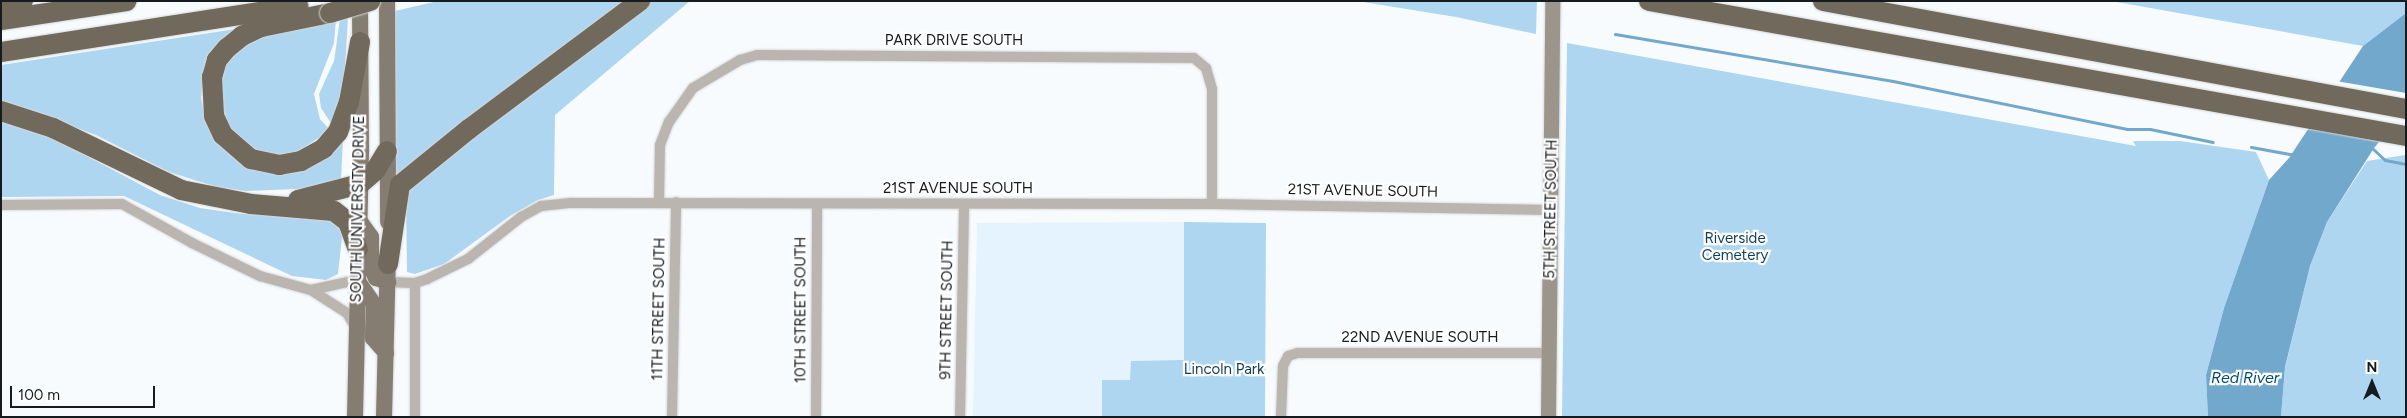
<!DOCTYPE html>
<style>
body{margin:0}
#map{position:relative;width:2407px;height:418px;overflow:hidden;background:#f8fbfe;font-family:Figtree,sans-serif}
div>[style]{position:absolute}
.built>*{inset:0;background:#e4f3fd}
.green>*{inset:0;background:#aed6f1}
.water>*{inset:0;background:#72a8cb}
.pier>*{inset:0;background:#f8fbfe}
.stream>*{height:3px;margin:-1.5px;padding:0 1.5px;transform-origin:1.5px;border-radius:1.5px;background:#72a8cb}
.roads{filter:drop-shadow(0 0 1px #d4d7da) drop-shadow(0 0 1px #d4d7da)}
.street>*{height:10px;margin:-5px;padding:0 5px;transform-origin:5px;border-radius:5px;background:#bab6af}
.secondary>*{height:15px;margin:-7.5px;padding:0 7.5px;transform-origin:7.5px;border-radius:7.5px;background:#9b958b}
.primary>*{height:16px;margin:-8px;padding:0 8px;transform-origin:8px;border-radius:8px;background:#857d71}
.highway>*{height:20px;margin:-10px;padding:0 10px;transform-origin:10px;border-radius:10px;background:#71695b}
.bridges{filter:drop-shadow(0 0 1px #d4d7da) drop-shadow(0 0 1px #d4d7da)}
.highway-bridge>*{height:20px;margin:-10px;padding:0 10px;transform-origin:10px;border-radius:10px;background:#71695b}
span{translate:-50% -50%;white-space:nowrap;text-align:center;line-height:1.15;-webkit-text-stroke:4.5px #fff;paint-order:stroke}
.street-label{font-size:15px;color:#151b1f}
.park-label{font-size:15px;color:#113e57}
.water-label{font-size:16px;color:#004a6c;font-style:italic}
.frame{position:absolute;inset:0;border:2px solid #151b1f;pointer-events:none}
.north{position:absolute;left:2347px;top:358px;width:50px;height:50px;-webkit-text-stroke:4px #fff;paint-order:stroke;rotate:0deg;font-size:14px;font-weight:700;line-height:20px;text-align:center;color:#151b1f}
.north::after{content:'';display:block;margin:auto;width:18px;height:22px;background:#151b1f;clip-path:polygon(50% 0,100% 100%,50% 72%,0 100%)}
.scale{position:absolute;left:10px;top:386px;width:145px;height:22px;box-sizing:border-box;border:2px solid #151b1f;border-top:0;padding-left:6px;font-size:15px;line-height:18px;white-space:nowrap;color:#151b1f;-webkit-text-stroke:4px #fff;paint-order:stroke}
</style>
<div id="map">
<div class="built">
<div style="clip-path:polygon(1184px 222px,1184px 361px,1131px 380px,1102px 380px,1102px 417px,973px 417px,977px 223px)"></div>
</div>
<div class="green">
<div style="clip-path:polygon(438px 1px,626px 1px,396px 178px,395px 11px)"></div>
<div style="clip-path:polygon(648px 1px,690px 1px,555px 115px,554px 195px,538px 200px,510px 216px,444px 264px,415px 274px,407px 272px,406px 201px,414px 181px)"></div>
<div style="clip-path:polygon(1357px 1px,1537px 1px,1536px 34px,1456px 17px)"></div>
<div style="clip-path:polygon(2111px 1px,2406px 1px,2406px 13px,2363px 46px)"></div>
<div style="clip-path:polygon(348px 17px,343px 102px,331px 123px,321px 108px,319px 94px,334px 61px,340px 19px)"></div>
<div style="clip-path:polygon(336px 19px,334px 43px,314px 94px,320px 119px,330px 130px,290px 157px,254px 152px,225px 126px,219px 76px,225px 62px,238px 47px,255px 39px)"></div>
<div style="clip-path:polygon(242px 28px,203px 78px,201px 98px,206px 121px,217px 141px,232px 156px,250px 166px,343px 140px,341px 179px,320px 188px,246px 191px,217px 187px,169px 172px,96px 135px,1px 100px,1px 65px)"></div>
<div style="clip-path:polygon(1567px 43px,2136px 146px,2133px 141px,2180px 141px,2256px 152px,2269px 180px,2224px 308px,2206px 375px,2208px 417px,1562px 417px)"></div>
<div style="clip-path:polygon(1px 119px,49px 136px,160px 195px,200px 208px,242px 214px,327px 215px,338px 225px,342px 237px,338px 274px,326px 280px,292px 276px,124px 196px,1px 197px)"></div>
<div style="clip-path:polygon(2405px 155px,2406px 417px,2281px 417px,2285px 368px,2310px 266px,2327px 222px,2367px 161px)"></div>
<div style="clip-path:polygon(1184px 222px,1266px 223px,1265px 417px,1102px 417px,1102px 380px,1130px 380px,1131px 361px,1184px 360px)"></div>
</div>
<div class="water">
<div style="clip-path:polygon(2406px 13px,2406px 110px,2374px 148px,2327px 222px,2310px 266px,2285px 367px,2281px 417px,2208px 417px,2206px 375px,2224px 308px,2269px 180px,2289px 158px,2363px 46px)"></div>
</div>
<div class="pier">
<div style="clip-path:polygon(2336px 81px,2406px 93px,2406px 114px,2383px 142px,2306px 128px)"></div>
</div>
<div class="stream">
<div style="left:1615px;top:34px;width:282px;rotate:9.6deg"></div>
<div style="left:1893px;top:81px;width:239px;rotate:11.6deg"></div>
<div style="left:2127px;top:129px;width:23px"></div>
<div style="left:2150px;top:129px;width:64px;rotate:11.7deg"></div>
<div style="left:2251px;top:147px;width:45px;rotate:10.3deg"></div>
<div style="left:2372px;top:148px;width:18px;rotate:43deg"></div>
<div style="left:2385px;top:160px;width:21px;rotate:11deg"></div>
</div>
<div class="roads">
<div class="street">
<div style="left:659px;top:202px;width:57px;rotate:-89deg"></div>
<div style="left:660px;top:145px;width:25px;rotate:-69deg"></div>
<div style="left:669px;top:122px;width:42px;rotate:-54.8deg"></div>
<div style="left:693px;top:88px;width:55px;rotate:-30.8deg"></div>
<div style="left:740px;top:60px;width:18px;rotate:-16deg"></div>
<div style="left:757px;top:55px;width:437px;rotate:0.4deg"></div>
<div style="left:1194px;top:58px;width:16px;rotate:40deg"></div>
<div style="left:1206px;top:68px;width:22px;rotate:74deg"></div>
<div style="left:1212px;top:89px;width:115px;rotate:90deg"></div>
<div style="left:1px;top:205px;width:121px;rotate:-0.5deg"></div>
<div style="left:122px;top:204px;width:80px;rotate:29.1deg"></div>
<div style="left:192px;top:243px;width:76px;rotate:25.9deg"></div>
<div style="left:260px;top:276px;width:53px;rotate:15.4deg"></div>
<div style="left:311px;top:290px;width:43px;rotate:32.6deg"></div>
<div style="left:347px;top:313px;width:16px;rotate:60deg"></div>
<div style="left:388px;top:282px;width:27px;rotate:2deg"></div>
<div style="left:415px;top:283px;width:13px;rotate:-18deg"></div>
<div style="left:427px;top:279px;width:46px;rotate:-26deg"></div>
<div style="left:468px;top:259px;width:68px;rotate:-38.4deg"></div>
<div style="left:521px;top:217px;width:23px;rotate:-29deg"></div>
<div style="left:541px;top:206px;width:30px;rotate:-6deg"></div>
<div style="left:571px;top:203px;width:641px;rotate:0.09deg"></div>
<div style="left:1212px;top:204px;width:340px;rotate:1deg"></div>
<div style="left:311px;top:290px;width:47px;rotate:-12.3deg"></div>
<div style="left:415px;top:417px;width:134px;rotate:-90deg"></div>
<div style="left:672px;top:417px;width:215px;rotate:-88.9deg"></div>
<div style="left:816px;top:417px;width:213px;rotate:-89.7deg"></div>
<div style="left:960px;top:417px;width:213px;rotate:-88.9deg"></div>
<div style="left:1281px;top:417px;width:51px;rotate:-87.8deg"></div>
<div style="left:1283px;top:366px;width:11px;rotate:-63deg"></div>
<div style="left:1288px;top:356px;width:10px;rotate:-17deg"></div>
<div style="left:1298px;top:353px;width:251px"></div>
</div>
<div class="secondary">
<div style="left:1548px;top:417px;width:416px;rotate:-89.4deg"></div>
</div>
<div class="primary">
<div style="left:387px;top:1px;width:221px;rotate:89.7deg"></div>
<div style="left:359px;top:220px;width:21px;rotate:55deg"></div>
<div style="left:371px;top:237px;width:30px;rotate:90deg"></div>
<div style="left:371px;top:267px;width:12px;rotate:66deg"></div>
<div style="left:376px;top:278px;width:13px;rotate:18deg"></div>
<div style="left:357px;top:280px;width:29px;rotate:55deg"></div>
<div style="left:374px;top:304px;width:34px;rotate:92deg"></div>
<div style="left:373px;top:338px;width:20px;rotate:49deg"></div>
<div style="left:355px;top:417px;width:268px;rotate:-88.7deg"></div>
<div style="left:361px;top:149px;width:148px;rotate:-90.4deg"></div>
<div style="left:384px;top:417px;width:165px;rotate:-88.6deg"></div>
</div>
<div class="highway">
<div style="left:1649px;top:1px;width:769px;rotate:10.11deg"></div>
<div style="left:1823px;top:1px;width:593px;rotate:10.49deg"></div>
<div style="left:1px;top:8px;width:23px;rotate:-18deg"></div>
<div style="left:330px;top:13px;width:70px;rotate:168.5deg"></div>
<div style="left:261px;top:27px;width:21px;rotate:155deg"></div>
<div style="left:242px;top:36px;width:19px;rotate:141deg"></div>
<div style="left:227px;top:48px;width:16px;rotate:130deg"></div>
<div style="left:217px;top:60px;width:18px;rotate:106deg"></div>
<div style="left:212px;top:77px;width:39px;rotate:87deg"></div>
<div style="left:214px;top:116px;width:21px;rotate:65deg"></div>
<div style="left:223px;top:135px;width:37px;rotate:41deg"></div>
<div style="left:251px;top:159px;width:29px;rotate:12deg"></div>
<div style="left:279px;top:165px;width:22px;rotate:-10deg"></div>
<div style="left:301px;top:161px;width:26px;rotate:-29deg"></div>
<div style="left:324px;top:148px;width:21px;rotate:-49deg"></div>
<div style="left:338px;top:132px;width:32px;rotate:-70deg"></div>
<div style="left:349px;top:102px;width:61px;rotate:-79.6deg"></div>
<div style="left:1px;top:20px;width:127px;rotate:-8.6deg"></div>
<div style="left:1px;top:52px;width:301px;rotate:-8.8deg"></div>
<div style="left:1px;top:111px;width:55px;rotate:18.1deg"></div>
<div style="left:53px;top:128px;width:142px;rotate:25.8deg"></div>
<div style="left:181px;top:190px;width:71px;rotate:11.3deg"></div>
<div style="left:251px;top:204px;width:83px;rotate:4.8deg"></div>
<div style="left:334px;top:211px;width:18px;rotate:38deg"></div>
<div style="left:348px;top:222px;width:29px;rotate:70deg"></div>
<div style="left:298px;top:200px;width:64px;rotate:-14.5deg"></div>
<div style="left:360px;top:184px;width:20px;rotate:-41deg"></div>
<div style="left:375px;top:171px;width:23px;rotate:-59deg"></div>
<div style="left:388px;top:264px;width:80px;rotate:-81.4deg"></div>
<div style="left:400px;top:185px;width:89px;rotate:-39.1deg"></div>
<div style="left:469px;top:129px;width:214px;rotate:-36.8deg"></div>
</div>
</div>
<div class="bridges">
<div class="highway-bridge">
<div style="left:330px;top:13px;width:42px;rotate:-16.7deg"></div>
</div>
</div>
<div class="street-label">
<span style="left:954px;top:41px">PARK DRIVE SOUTH</span>
<span style="left:958px;top:189px">21ST AVENUE SOUTH</span>
<span style="left:1363px;top:191px;rotate:1deg">21ST AVENUE SOUTH</span>
<span style="left:358px;top:209px;rotate:-89deg">SOUTH UNIVERSITY DRIVE</span>
<span style="left:1551px;top:209px;rotate:-89deg">5TH STREET SOUTH</span>
<span style="left:659px;top:309px;rotate:-89deg">11TH STREET SOUTH</span>
<span style="left:801px;top:310px;rotate:-90deg">10TH STREET SOUTH</span>
<span style="left:947px;top:310px;rotate:-89deg">9TH STREET SOUTH</span>
<span style="left:1420px;top:338px">22ND AVENUE SOUTH</span>
</div>
<div class="park-label">
<span style="left:1735px;top:247px">Riverside<br>Cemetery</span>
<span style="left:1224px;top:370px">Lincoln Park</span>
</div>
<div class="water-label">
<span style="left:2245px;top:378px">Red River</span>
</div>
<div class="frame"></div>
<div class="north">N</div>
<div class="scale">100 m</div>
</div>
